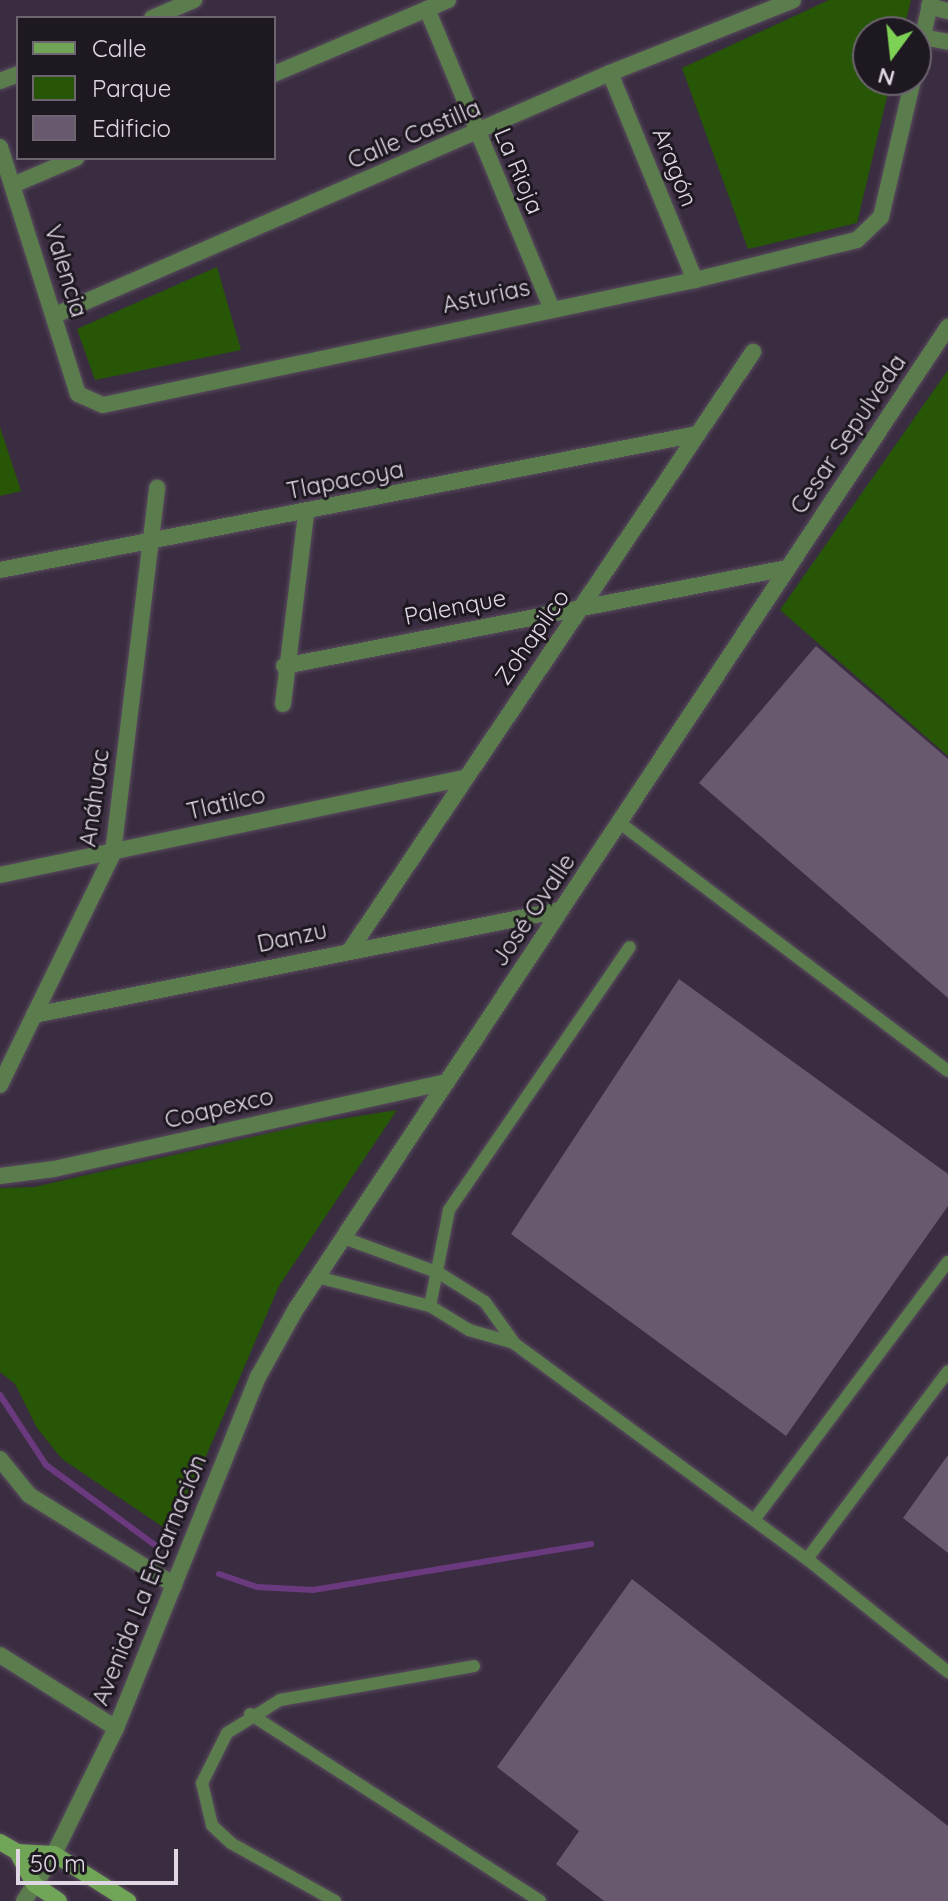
<!DOCTYPE html>
<meta charset="utf-8">
<style>
body{margin:0}
#map{position:relative;width:948px;height:1901px;overflow:hidden;background:#3b2d41;font-family:Quicksand,sans-serif}
div>[style]{position:absolute}
.green>*{inset:0;background:#265606}
.stream>*{height:6px;margin:-3px;padding:0 3px;transform-origin:3px;border-radius:3px;background:#6b3a7e}
.building>*{inset:0;background:#69596f}
.roads{filter:drop-shadow(0 0 2px #594c5e) drop-shadow(0 0 2px #594c5e)}
.lane>*{height:12px;margin:-6px;padding:0 6px;transform-origin:6px;border-radius:6px;background:#5b7c4c}
.street>*{height:16px;margin:-8px;padding:0 8px;transform-origin:8px;border-radius:8px;background:#5b7c4c}
.secondary>*{height:16px;margin:-8px;padding:0 8px;transform-origin:8px;border-radius:8px;background:#70a557}
span{translate:-50% -50%;white-space:nowrap;text-align:center;line-height:1.15;-webkit-text-stroke:6px #1e1821;paint-order:stroke}
.street-label{font-size:24px;color:#e0d7e4}
.legend{position:absolute;left:16px;top:16px;width:260px;height:144px;box-sizing:border-box;background:#1e1821;border:2px solid #6c646f;margin:0;padding:10px 14px;list-style:none;font-size:24px;color:#e0d7e4}
.legend li{display:flex;align-items:center;gap:16px;height:40px}
.legend b{width:40px;border:2px solid #6c646f}
.north{position:absolute;left:852px;top:16px;width:80px;height:80px;box-sizing:border-box;background:#1e1821;border:2px solid #6c646f;border-radius:50%;rotate:195deg;font-size:22px;font-weight:700;line-height:32px;text-align:center;color:#e0d7e4}
.north::after{content:'';display:block;margin:auto;width:28px;height:36px;background:#7dd154;clip-path:polygon(50% 0,100% 100%,50% 72%,0 100%)}
.scale{position:absolute;left:16px;top:1849px;width:162px;height:36px;box-sizing:border-box;border:4px solid #e0d7e4;border-top:0;padding-left:10px;font-size:24px;line-height:28px;white-space:nowrap;color:#e0d7e4;-webkit-text-stroke:6px #1e1821;paint-order:stroke}
</style>
<div id="map">
<div class="green">
<div style="clip-path:polygon(829px 0,911px 0,903px 32px,868px 32px,868px 80px,891px 80px,857px 223px,748px 249px,682px 68px)"></div>
<div style="clip-path:polygon(217px 267px,241px 350px,95px 380px,77px 329px)"></div>
<div style="clip-path:polygon(948px 370px,948px 756px,780px 610px)"></div>
<div style="clip-path:polygon(0 427px,21px 491px,0 496px)"></div>
<div style="clip-path:polygon(397px 1110px,279px 1286px,198px 1475px,166px 1529px,62px 1459px,37px 1428px,15px 1384px,0 1372px,0 1188px,34px 1187px,308px 1124px)"></div>
</div>
<div class="stream">
<div style="left:0;top:1395px;width:84px;rotate:56.7deg"></div>
<div style="left:46px;top:1465px;width:135px;rotate:36.3deg"></div>
<div style="left:219px;top:1574px;width:40px;rotate:18.9deg"></div>
<div style="left:257px;top:1587px;width:56px;rotate:3.1deg"></div>
<div style="left:313px;top:1590px;width:282px;rotate:-9.4deg"></div>
</div>
<div class="building">
<div style="clip-path:polygon(816px 646px,948px 759px,948px 998px,699px 783px)"></div>
<div style="clip-path:polygon(679px 979px,948px 1174px,948px 1206px,786px 1436px,511px 1234px)"></div>
<div style="clip-path:polygon(948px 1455px,948px 1553px,903px 1518px)"></div>
<div style="clip-path:polygon(632px 1579px,948px 1826px,948px 1901px,604px 1901px,556px 1864px,579px 1831px,497px 1767px)"></div>
</div>
<div class="roads">
<div class="lane">
<div style="left:620px;top:823px;width:411px;rotate:37.1deg"></div>
<div style="left:344px;top:1238px;width:101px;rotate:20.2deg"></div>
<div style="left:439px;top:1273px;width:54px;rotate:32.2deg"></div>
<div style="left:485px;top:1302px;width:52px;rotate:54.5deg"></div>
<div style="left:515px;top:1344px;width:363px;rotate:36.4deg"></div>
<div style="left:807px;top:1559px;width:181px;rotate:38.7deg"></div>
<div style="left:317px;top:1277px;width:117px;rotate:14.4deg"></div>
<div style="left:430px;top:1306px;width:46px;rotate:31.6deg"></div>
<div style="left:469px;top:1330px;width:47px;rotate:16.1deg"></div>
<div style="left:430px;top:1306px;width:98px;rotate:-78.8deg"></div>
<div style="left:449px;top:1210px;width:319px;rotate:-55.5deg"></div>
<div style="left:754px;top:1520px;width:323px;rotate:-53.1deg"></div>
<div style="left:807px;top:1559px;width:235px;rotate:-53.1deg"></div>
<div style="left:250px;top:1714px;width:345px;rotate:32.8deg"></div>
<div style="left:335px;top:1901px;width:119px;rotate:-150.9deg"></div>
<div style="left:231px;top:1843px;width:26px;rotate:-137deg"></div>
<div style="left:212px;top:1825px;width:43px;rotate:-103.4deg"></div>
<div style="left:202px;top:1783px;width:56px;rotate:-63.4deg"></div>
<div style="left:227px;top:1733px;width:62px;rotate:-31.9deg"></div>
<div style="left:280px;top:1700px;width:197px;rotate:-9.9deg"></div>
</div>
<div class="street">
<div style="left:929px;top:6px;width:20px;rotate:15deg"></div>
<div style="left:427px;top:9px;width:323px;rotate:67.4deg"></div>
<div style="left:152px;top:18px;width:46px;rotate:-23.2deg"></div>
<div style="left:923px;top:37px;width:25px;rotate:11deg"></div>
<div style="left:916px;top:67px;width:69px;rotate:-77.4deg"></div>
<div style="left:610px;top:73px;width:224px;rotate:67.7deg"></div>
<div style="left:274px;top:74px;width:189px;rotate:-23deg"></div>
<div style="left:0;top:81px;width:19px;rotate:-21deg"></div>
<div style="left:0;top:147px;width:259px;rotate:72.5deg"></div>
<div style="left:78px;top:394px;width:27px;rotate:24deg"></div>
<div style="left:103px;top:405px;width:605px;rotate:-11.92deg"></div>
<div style="left:695px;top:280px;width:167px;rotate:-13.9deg"></div>
<div style="left:857px;top:240px;width:33px;rotate:-44deg"></div>
<div style="left:881px;top:217px;width:141px;rotate:-76.9deg"></div>
<div style="left:13px;top:185px;width:69px;rotate:-23.2deg"></div>
<div style="left:55px;top:315px;width:605px;rotate:-23.56deg"></div>
<div style="left:610px;top:73px;width:197px;rotate:-21.7deg"></div>
<div style="left:0;top:570px;width:711px;rotate:-11.03deg"></div>
<div style="left:284px;top:666px;width:512px;rotate:-11.02deg"></div>
<div style="left:283px;top:704px;width:192px;rotate:-83.1deg"></div>
<div style="left:0;top:875px;width:473px;rotate:-11.8deg"></div>
<div style="left:351px;top:949px;width:720px;rotate:-56.04deg"></div>
<div style="left:34px;top:1015px;width:537px;rotate:-11.27deg"></div>
<div style="left:0;top:1085px;width:258px;rotate:-64deg"></div>
<div style="left:113px;top:853px;width:368px;rotate:-83.1deg"></div>
<div style="left:0;top:1176px;width:54px;rotate:-7.4deg"></div>
<div style="left:54px;top:1169px;width:403px;rotate:-12.5deg"></div>
<div style="left:0;top:1459px;width:46px;rotate:51.1deg"></div>
<div style="left:29px;top:1495px;width:171px;rotate:31.8deg"></div>
<div style="left:0;top:1655px;width:137px;rotate:32.2deg"></div>
<div style="left:24px;top:1901px;width:56px;rotate:-57.4deg"></div>
<div style="left:54px;top:1854px;width:140px;rotate:-63.8deg"></div>
<div style="left:116px;top:1728px;width:379px;rotate:-68deg"></div>
<div style="left:258px;top:1377px;width:78px;rotate:-60.8deg"></div>
<div style="left:296px;top:1309px;width:1179px;rotate:-56.42deg"></div>
</div>
<div class="secondary">
<div style="left:0;top:1842px;width:20px;rotate:30deg"></div>
<div style="left:17px;top:1852px;width:37px;rotate:3deg"></div>
<div style="left:54px;top:1854px;width:88px;rotate:32.4deg"></div>
<div style="left:17px;top:1852px;width:36px;rotate:62deg"></div>
<div style="left:34px;top:1884px;width:30px;rotate:34deg"></div>
</div>
</div>
<div class="street-label">
<span style="left:414px;top:134px;rotate:-23deg">Calle Castilla</span>
<span style="left:675px;top:167px;rotate:68deg">Aragón</span>
<span style="left:519px;top:171px;rotate:67deg">La Rioja</span>
<span style="left:66px;top:271px;rotate:73deg">Valencia</span>
<span style="left:486px;top:296px;rotate:-12deg">Asturias</span>
<span style="left:848px;top:434px;rotate:-56deg">Cesar Sepulveda</span>
<span style="left:345px;top:480px;rotate:-11deg">Tlapacoya</span>
<span style="left:455px;top:607px;rotate:-11deg">Palenque</span>
<span style="left:532px;top:637px;rotate:-55deg">Zohapilco</span>
<span style="left:94px;top:798px;rotate:-82deg">Anáhuac</span>
<span style="left:226px;top:803px;rotate:-13deg">Tlatilco</span>
<span style="left:533px;top:910px;rotate:-56deg">José Ovalle</span>
<span style="left:292px;top:937px;rotate:-12deg">Danzu</span>
<span style="left:219px;top:1108px;rotate:-13deg">Coapexco</span>
<span style="left:149px;top:1580px;rotate:-68deg">Avenida La Encarnación</span>
</div>
<ul class="legend">
<li><b style="height:10px;background:#70a557"></b>Calle</li>
<li><b style="height:22px;background:#265606"></b>Parque</li>
<li><b style="height:22px;background:#69596f"></b>Edificio</li>
</ul>
<div class="north">N</div>
<div class="scale">50 m</div>
</div>
